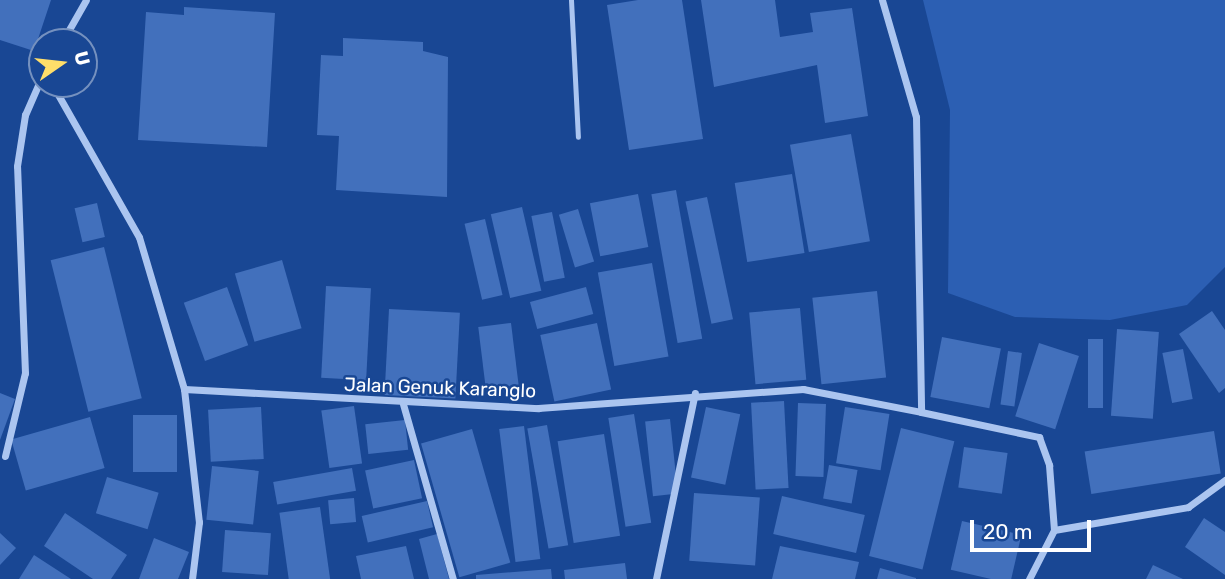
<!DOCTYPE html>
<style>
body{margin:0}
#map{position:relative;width:1225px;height:579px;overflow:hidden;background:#194794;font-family:Rubik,sans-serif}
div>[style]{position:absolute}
.green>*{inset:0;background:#2c5fb3}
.building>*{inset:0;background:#4270bc;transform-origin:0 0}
.service>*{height:5px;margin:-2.5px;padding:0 2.5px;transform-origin:2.5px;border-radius:2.5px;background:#abc5f0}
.minor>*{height:7px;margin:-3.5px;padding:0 3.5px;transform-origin:3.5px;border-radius:3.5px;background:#abc5f0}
span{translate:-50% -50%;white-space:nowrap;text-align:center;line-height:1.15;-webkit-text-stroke:5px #194794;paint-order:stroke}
.street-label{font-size:19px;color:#fff}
.north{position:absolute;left:28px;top:28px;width:70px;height:70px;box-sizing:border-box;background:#194794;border:2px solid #7591bf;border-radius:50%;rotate:76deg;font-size:19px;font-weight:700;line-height:28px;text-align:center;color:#fff}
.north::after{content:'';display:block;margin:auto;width:24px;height:32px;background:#ffde6a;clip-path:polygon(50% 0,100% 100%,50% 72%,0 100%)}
.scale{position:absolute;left:970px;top:520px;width:121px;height:32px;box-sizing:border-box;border:4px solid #fff;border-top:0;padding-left:9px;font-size:21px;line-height:24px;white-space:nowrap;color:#fff;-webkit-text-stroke:5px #194794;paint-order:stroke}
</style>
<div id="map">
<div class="green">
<div style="clip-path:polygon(923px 0,1225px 0,1225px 267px,1187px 305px,1110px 320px,1015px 317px,948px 293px,950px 110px)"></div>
</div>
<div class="building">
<div style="clip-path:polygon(0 0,51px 0,34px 51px,0 40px)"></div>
<div style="clip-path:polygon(638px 0,682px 0,703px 139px,629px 150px,607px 5px)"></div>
<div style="clip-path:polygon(701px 0,775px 0,780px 37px,813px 32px,810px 13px,852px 8px,868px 116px,825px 123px,817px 65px,714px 87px)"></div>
<div style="clip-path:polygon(184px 7px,275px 13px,267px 147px,138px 140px,146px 12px,184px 15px)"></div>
<div style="clip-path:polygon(343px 38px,423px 42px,423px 51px,448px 57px,447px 197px,336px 190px,339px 136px,317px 135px,321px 55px,343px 56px)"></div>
<div style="left:851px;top:134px;width:109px;height:62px;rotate:80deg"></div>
<div style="left:792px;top:174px;width:80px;height:58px;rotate:81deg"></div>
<div style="left:676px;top:190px;width:151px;height:25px;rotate:80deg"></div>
<div style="left:638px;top:194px;width:54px;height:49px;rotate:79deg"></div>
<div style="left:707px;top:197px;width:125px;height:22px;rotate:78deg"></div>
<div style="left:97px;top:203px;width:35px;height:23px;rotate:77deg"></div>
<div style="left:522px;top:207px;width:86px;height:32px;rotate:77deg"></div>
<div style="left:578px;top:209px;width:55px;height:20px;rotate:73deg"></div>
<div style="left:552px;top:212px;width:67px;height:21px;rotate:79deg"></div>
<div style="left:485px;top:219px;width:78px;height:21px;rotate:77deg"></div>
<div style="left:104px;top:247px;width:156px;height:55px;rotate:76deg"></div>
<div style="left:282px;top:260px;width:71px;height:49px;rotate:74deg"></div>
<div style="left:652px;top:263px;width:95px;height:55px;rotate:80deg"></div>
<div style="left:326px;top:286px;width:45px;height:92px;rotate:3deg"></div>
<div style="left:227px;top:287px;width:62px;height:46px;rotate:70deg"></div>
<div style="left:586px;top:287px;width:28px;height:58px;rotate:75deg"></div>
<div style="left:877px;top:291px;width:87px;height:65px;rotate:84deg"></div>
<div style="left:800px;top:308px;width:72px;height:51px;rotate:85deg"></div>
<div style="left:389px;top:309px;width:71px;height:86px;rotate:3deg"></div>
<div style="clip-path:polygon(1212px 311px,1225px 330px,1225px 388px,1219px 393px,1179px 334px)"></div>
<div style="left:511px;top:323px;width:68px;height:33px;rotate:83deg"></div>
<div style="left:597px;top:323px;width:68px;height:58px;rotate:78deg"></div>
<div style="left:1117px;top:329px;width:42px;height:87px;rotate:4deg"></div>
<div style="left:942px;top:337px;width:60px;height:61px;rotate:11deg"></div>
<div style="left:1088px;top:339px;width:15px;height:69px"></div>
<div style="left:1039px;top:343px;width:42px;height:77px;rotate:18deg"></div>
<div style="left:1183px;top:349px;width:51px;height:21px;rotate:79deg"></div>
<div style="left:1008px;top:351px;width:14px;height:54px;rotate:8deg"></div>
<div style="clip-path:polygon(0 393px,15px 399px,0 440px)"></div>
<div style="left:784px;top:401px;width:87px;height:33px;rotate:87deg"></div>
<div style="left:798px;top:403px;width:28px;height:73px;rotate:2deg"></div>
<div style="left:354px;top:406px;width:58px;height:33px;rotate:82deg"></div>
<div style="left:261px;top:407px;width:52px;height:53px;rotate:87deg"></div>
<div style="left:706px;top:407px;width:35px;height:72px;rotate:12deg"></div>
<div style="left:845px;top:407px;width:45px;height:57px;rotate:9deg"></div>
<div style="left:634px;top:414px;width:110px;height:26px;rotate:81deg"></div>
<div style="left:133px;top:415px;width:44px;height:57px"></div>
<div style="left:90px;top:417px;width:53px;height:82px;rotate:74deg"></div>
<div style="left:670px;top:419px;width:75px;height:25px;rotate:84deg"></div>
<div style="left:405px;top:420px;width:30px;height:40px;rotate:84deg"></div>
<div style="left:547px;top:425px;width:122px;height:20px;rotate:80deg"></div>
<div style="left:524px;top:426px;width:134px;height:25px;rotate:83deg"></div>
<div style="left:901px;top:428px;width:55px;height:132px;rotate:14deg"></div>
<div style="left:472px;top:429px;width:139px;height:53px;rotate:74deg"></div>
<div style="left:1214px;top:431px;width:43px;height:131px;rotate:81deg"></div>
<div style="left:604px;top:434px;width:103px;height:47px;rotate:81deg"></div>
<div style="left:964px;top:447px;width:44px;height:41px;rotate:8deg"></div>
<div style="left:414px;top:460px;width:39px;height:50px;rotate:78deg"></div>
<div style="left:829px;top:465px;width:29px;height:34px;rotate:10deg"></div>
<div style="left:212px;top:466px;width:47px;height:54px;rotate:6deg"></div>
<div style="left:352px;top:468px;width:23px;height:80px;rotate:80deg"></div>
<div style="left:107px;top:477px;width:54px;height:38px;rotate:17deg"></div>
<div style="left:694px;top:493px;width:66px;height:68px;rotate:4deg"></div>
<div style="left:782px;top:496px;width:85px;height:39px;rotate:13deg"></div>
<div style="left:354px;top:498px;width:24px;height:26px;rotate:85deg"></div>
<div style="left:427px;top:501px;width:27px;height:67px;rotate:77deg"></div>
<div style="left:320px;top:507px;width:73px;height:41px;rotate:82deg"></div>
<div style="clip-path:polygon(65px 513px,127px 555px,111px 579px,93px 579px,44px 546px)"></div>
<div style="clip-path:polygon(1204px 518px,1225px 532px,1225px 575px,1185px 547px)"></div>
<div style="left:962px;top:521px;width:61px;height:50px;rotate:13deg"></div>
<div style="left:225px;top:530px;width:46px;height:42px;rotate:4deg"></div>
<div style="clip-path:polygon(0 533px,16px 548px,0 565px)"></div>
<div style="clip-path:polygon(437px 534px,449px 579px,429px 579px,419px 539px)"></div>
<div style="clip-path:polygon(154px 538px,189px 552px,178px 579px,139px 579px)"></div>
<div style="clip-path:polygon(406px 546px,414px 579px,361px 579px,356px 556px)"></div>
<div style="clip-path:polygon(780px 546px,859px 562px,855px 579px,772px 579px)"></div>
<div style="clip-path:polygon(34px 555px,71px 579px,19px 579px)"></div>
<div style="clip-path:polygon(625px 563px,627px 579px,565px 579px,564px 570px)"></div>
<div style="clip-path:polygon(1153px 565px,1183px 579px,1146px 579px)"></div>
<div style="clip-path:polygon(880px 568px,916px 578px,916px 579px,877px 579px)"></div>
<div style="clip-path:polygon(551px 569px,552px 579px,476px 579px,476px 575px)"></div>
</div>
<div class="service">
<div style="left:571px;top:0;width:137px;rotate:87.1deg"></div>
</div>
<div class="minor">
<div style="left:882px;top:0;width:122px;rotate:73.8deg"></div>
<div style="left:916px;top:117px;width:295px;rotate:89deg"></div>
<div style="left:921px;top:412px;width:121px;rotate:12deg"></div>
<div style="left:1039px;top:437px;width:30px;rotate:70deg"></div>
<div style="left:1049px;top:465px;width:65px;rotate:85.6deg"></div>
<div style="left:1054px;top:530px;width:55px;rotate:117deg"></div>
<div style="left:62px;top:42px;width:48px;rotate:-60.3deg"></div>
<div style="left:52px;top:84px;width:176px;rotate:60.4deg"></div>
<div style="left:139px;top:237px;width:159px;rotate:73.5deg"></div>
<div style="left:184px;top:389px;width:134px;rotate:83.6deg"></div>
<div style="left:199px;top:522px;width:57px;rotate:97deg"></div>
<div style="left:184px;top:389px;width:355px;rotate:3.1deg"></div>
<div style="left:538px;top:408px;width:266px;rotate:-4.1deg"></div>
<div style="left:803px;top:389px;width:120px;rotate:11deg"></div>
<div style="left:403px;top:404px;width:182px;rotate:74.1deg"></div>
<div style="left:5px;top:456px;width:85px;rotate:-76.5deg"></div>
<div style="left:25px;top:373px;width:207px;rotate:-92.2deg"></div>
<div style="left:17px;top:166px;width:52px;rotate:-81.1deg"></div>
<div style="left:25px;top:115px;width:43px;rotate:-66.4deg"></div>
<div style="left:1054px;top:530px;width:136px;rotate:-9.7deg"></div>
<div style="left:1188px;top:507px;width:46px;rotate:-36.1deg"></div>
<div style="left:656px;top:579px;width:190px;rotate:-78.2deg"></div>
</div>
<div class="street-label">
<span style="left:440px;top:388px;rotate:2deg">Jalan Genuk Karanglo</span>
</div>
<div class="north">U</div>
<div class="scale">20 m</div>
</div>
